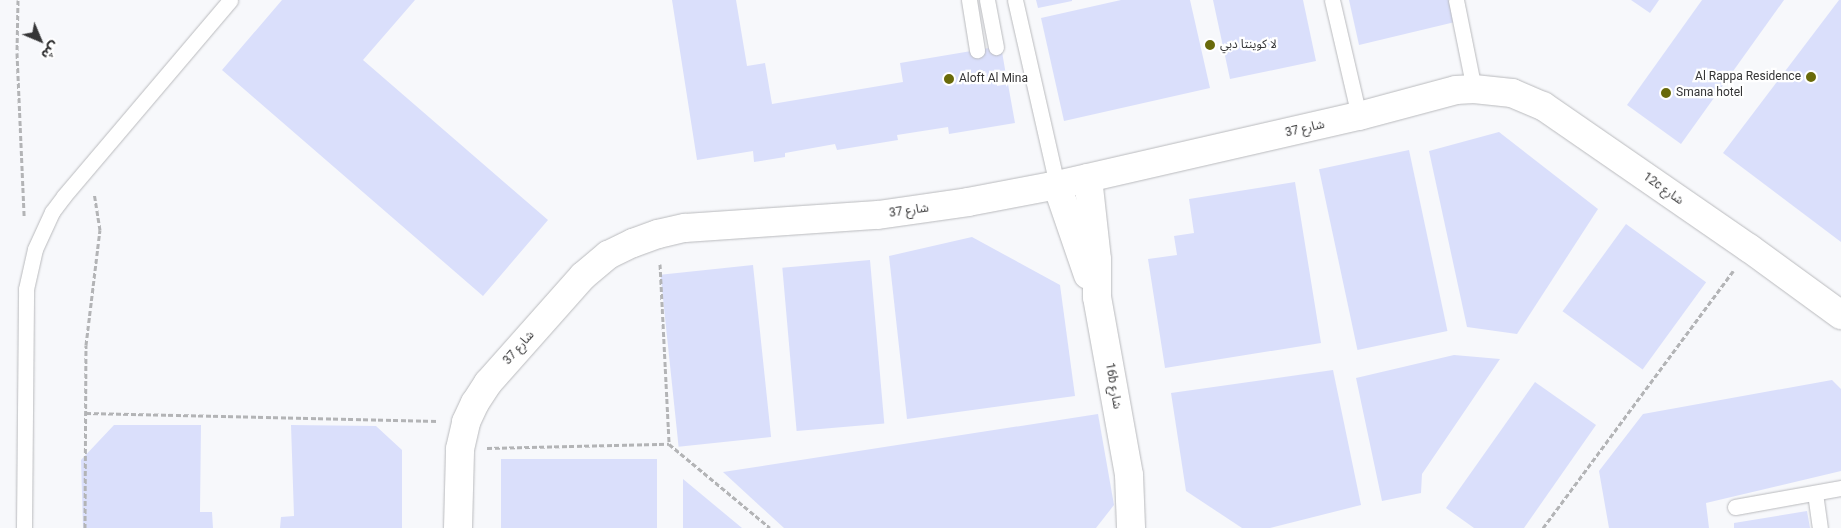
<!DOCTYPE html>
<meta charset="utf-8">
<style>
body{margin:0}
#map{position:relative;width:1841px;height:528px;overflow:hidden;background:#f7f8fb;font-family:Roboto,"Noto Sans Arabic",sans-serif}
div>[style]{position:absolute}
.building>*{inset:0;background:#dadffb;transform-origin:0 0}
.path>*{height:3px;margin-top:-1.5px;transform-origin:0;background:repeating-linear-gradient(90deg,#b3b4b6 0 5px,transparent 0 7.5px)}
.roads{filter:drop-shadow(0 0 1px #b9babd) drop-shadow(0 0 1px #b9babd)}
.lane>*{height:15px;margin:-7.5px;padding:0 7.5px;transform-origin:7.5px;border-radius:7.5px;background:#fff}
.street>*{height:28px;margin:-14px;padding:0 14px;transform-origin:14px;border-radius:14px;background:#fff}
.dots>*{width:14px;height:14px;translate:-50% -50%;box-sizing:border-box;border:2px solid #fff;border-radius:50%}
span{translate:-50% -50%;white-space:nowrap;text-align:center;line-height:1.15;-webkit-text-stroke:4.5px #fff;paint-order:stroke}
.poi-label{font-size:12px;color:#353536}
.left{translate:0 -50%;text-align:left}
.right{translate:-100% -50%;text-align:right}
.street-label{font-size:12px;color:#353536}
.north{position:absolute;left:15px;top:15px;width:50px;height:50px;-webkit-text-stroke:4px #fff;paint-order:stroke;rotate:135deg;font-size:14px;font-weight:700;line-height:20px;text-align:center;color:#353536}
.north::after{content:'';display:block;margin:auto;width:18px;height:22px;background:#353536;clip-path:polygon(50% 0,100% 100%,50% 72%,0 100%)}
</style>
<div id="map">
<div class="building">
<div style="clip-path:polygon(282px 0,415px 0,363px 60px,548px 220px,483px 296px,222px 70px)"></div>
<div style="clip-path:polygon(672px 0,736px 0,747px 66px,765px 63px,772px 104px,903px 82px,900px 63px,1001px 46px,1006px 75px,996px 77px,997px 86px,1008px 84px,1015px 123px,949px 134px,948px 127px,897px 135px,898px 140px,837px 150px,835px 144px,785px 153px,785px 157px,754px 162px,753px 151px,697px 160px)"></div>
<div style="clip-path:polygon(1036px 0,1072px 0,1072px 1px,1038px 8px)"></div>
<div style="clip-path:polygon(1121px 0,1190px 0,1210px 88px,1064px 121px,1041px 18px)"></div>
<div style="clip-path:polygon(1213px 0,1303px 0,1316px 61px,1230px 79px)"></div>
<div style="clip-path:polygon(1349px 0,1450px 0,1455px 22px,1359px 45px)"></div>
<div style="clip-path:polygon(1631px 0,1659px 0,1650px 13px)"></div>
<div style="clip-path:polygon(1702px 0,1784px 0,1681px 144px,1627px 105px)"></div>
<div style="clip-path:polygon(1839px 0,1841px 0,1841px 242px,1723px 153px)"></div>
<div style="clip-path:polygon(1499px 132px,1598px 209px,1517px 334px,1467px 327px,1429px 151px)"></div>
<div style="left:1409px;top:150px;width:185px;height:92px;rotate:78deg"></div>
<div style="clip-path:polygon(1295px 182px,1321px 343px,1165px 368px,1148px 259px,1177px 255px,1174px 236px,1194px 233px,1189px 199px)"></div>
<div style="left:1626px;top:224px;width:99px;height:108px;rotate:36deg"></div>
<div style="clip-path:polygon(972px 237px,1060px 285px,1075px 396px,907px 419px,889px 256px)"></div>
<div style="left:870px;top:260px;width:164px;height:88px;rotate:85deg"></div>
<div style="left:753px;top:265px;width:173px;height:93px;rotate:84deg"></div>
<div style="clip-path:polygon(1454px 355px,1500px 359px,1422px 474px,1421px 493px,1382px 501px,1356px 378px)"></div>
<div style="clip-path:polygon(1333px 370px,1361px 505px,1270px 528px,1242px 528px,1186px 491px,1171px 393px)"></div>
<div style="clip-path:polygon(1832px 380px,1841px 389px,1841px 471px,1706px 503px,1709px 528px,1609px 528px,1599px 471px,1643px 414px)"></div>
<div style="clip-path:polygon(1535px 382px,1596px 425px,1524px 528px,1474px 528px,1446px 508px)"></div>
<div style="clip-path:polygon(1098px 414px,1114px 505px,1096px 528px,784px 528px,723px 472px)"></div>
<div style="clip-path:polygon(114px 425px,201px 425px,200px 512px,212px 512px,213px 528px,83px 528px,81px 460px)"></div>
<div style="clip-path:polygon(291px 425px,376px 426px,402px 450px,402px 528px,280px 528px,281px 517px,294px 516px)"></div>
<div style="left:501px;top:459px;width:156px;height:69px"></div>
<div style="clip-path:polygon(683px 479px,742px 528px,683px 528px)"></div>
<div style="clip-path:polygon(1807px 511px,1810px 528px,1734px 528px,1734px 523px)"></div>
</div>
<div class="path">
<div style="left:18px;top:0;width:53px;rotate:91.1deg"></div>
<div style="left:17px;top:53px;width:163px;rotate:87.5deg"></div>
<div style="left:660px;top:264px;width:180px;rotate:87.1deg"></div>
<div style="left:669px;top:444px;width:131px;rotate:39.7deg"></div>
<div style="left:86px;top:413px;width:352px;rotate:1.3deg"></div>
<div style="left:487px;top:448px;width:182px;rotate:-1.3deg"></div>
<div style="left:85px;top:528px;width:183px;rotate:-89.7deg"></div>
<div style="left:86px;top:345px;width:116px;rotate:-83.1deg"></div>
<div style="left:100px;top:230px;width:37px;rotate:-99deg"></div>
<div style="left:1543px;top:528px;width:320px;rotate:-53.5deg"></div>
</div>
<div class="roads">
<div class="lane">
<div style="left:969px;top:0;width:51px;rotate:80.9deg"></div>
<div style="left:987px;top:0;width:48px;rotate:79.2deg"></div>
<div style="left:1015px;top:0;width:190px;rotate:77.2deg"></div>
<div style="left:1332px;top:0;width:119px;rotate:76.9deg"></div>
<div style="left:1456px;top:0;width:91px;rotate:78.6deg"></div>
<div style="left:1815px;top:493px;width:35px;rotate:82deg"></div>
<div style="left:1735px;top:507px;width:108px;rotate:-10.2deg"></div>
<div style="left:24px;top:528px;width:239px;rotate:-89.5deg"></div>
<div style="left:26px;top:289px;width:41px;rotate:-77.3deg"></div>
<div style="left:35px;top:249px;width:41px;rotate:-65.3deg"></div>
<div style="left:52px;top:212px;width:20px;rotate:-53deg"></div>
<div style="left:64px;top:196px;width:257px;rotate:-49.7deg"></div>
</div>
<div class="street">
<div style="left:1088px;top:178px;width:82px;rotate:83.7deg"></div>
<div style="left:1097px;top:260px;width:37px;rotate:90deg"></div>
<div style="left:1097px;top:297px;width:181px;rotate:79.8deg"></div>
<div style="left:1129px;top:475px;width:53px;rotate:87.8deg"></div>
<div style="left:1057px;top:185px;width:95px;rotate:71deg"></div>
<div style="left:458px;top:528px;width:79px;rotate:-88.5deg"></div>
<div style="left:460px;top:449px;width:28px;rotate:-77deg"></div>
<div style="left:466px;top:422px;width:21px;rotate:-65deg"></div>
<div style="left:475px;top:403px;width:24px;rotate:-57deg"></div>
<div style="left:488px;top:383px;width:143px;rotate:-48.4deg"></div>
<div style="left:583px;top:276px;width:33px;rotate:-40deg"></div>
<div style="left:608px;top:255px;width:28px;rotate:-26deg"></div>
<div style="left:633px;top:243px;width:27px;rotate:-20deg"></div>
<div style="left:658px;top:234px;width:28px;rotate:-13deg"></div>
<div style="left:685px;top:228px;width:193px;rotate:-3.9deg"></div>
<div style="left:878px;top:215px;width:91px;rotate:-8.2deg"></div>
<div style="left:968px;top:202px;width:91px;rotate:-10.8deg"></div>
<div style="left:1057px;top:185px;width:310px;rotate:-12.9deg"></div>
<div style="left:1359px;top:116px;width:100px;rotate:-15deg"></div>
<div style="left:1456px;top:90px;width:18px;rotate:-3deg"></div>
<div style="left:1474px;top:89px;width:38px;rotate:6deg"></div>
<div style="left:1512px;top:93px;width:34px;rotate:23deg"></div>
<div style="left:1543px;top:106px;width:250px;rotate:34.6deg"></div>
<div style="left:1749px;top:248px;width:114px;rotate:36.1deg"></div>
</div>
</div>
<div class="dots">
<div style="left:1210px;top:45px;background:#696a0a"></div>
<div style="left:1811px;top:77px;background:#696a0a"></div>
<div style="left:949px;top:79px;background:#696a0a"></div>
<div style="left:1666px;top:93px;background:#696a0a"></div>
</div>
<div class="poi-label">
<span class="left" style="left:1220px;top:45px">لا كوينتا دبي</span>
<span class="right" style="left:1801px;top:77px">Al Rappa Residence</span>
<span class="left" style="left:959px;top:79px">Aloft Al Mina</span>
<span class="left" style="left:1676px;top:93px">Smana hotel</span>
</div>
<div class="street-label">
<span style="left:1305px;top:129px;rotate:-13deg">شارع 37</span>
<span style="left:1663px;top:189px;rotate:35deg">12c شارع</span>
<span style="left:909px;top:211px;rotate:-8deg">شارع 37</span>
<span style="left:519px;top:348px;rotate:-49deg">شارع 37</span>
<span style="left:1113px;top:386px;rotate:80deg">16b شارع</span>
</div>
<div class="north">ش</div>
</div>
